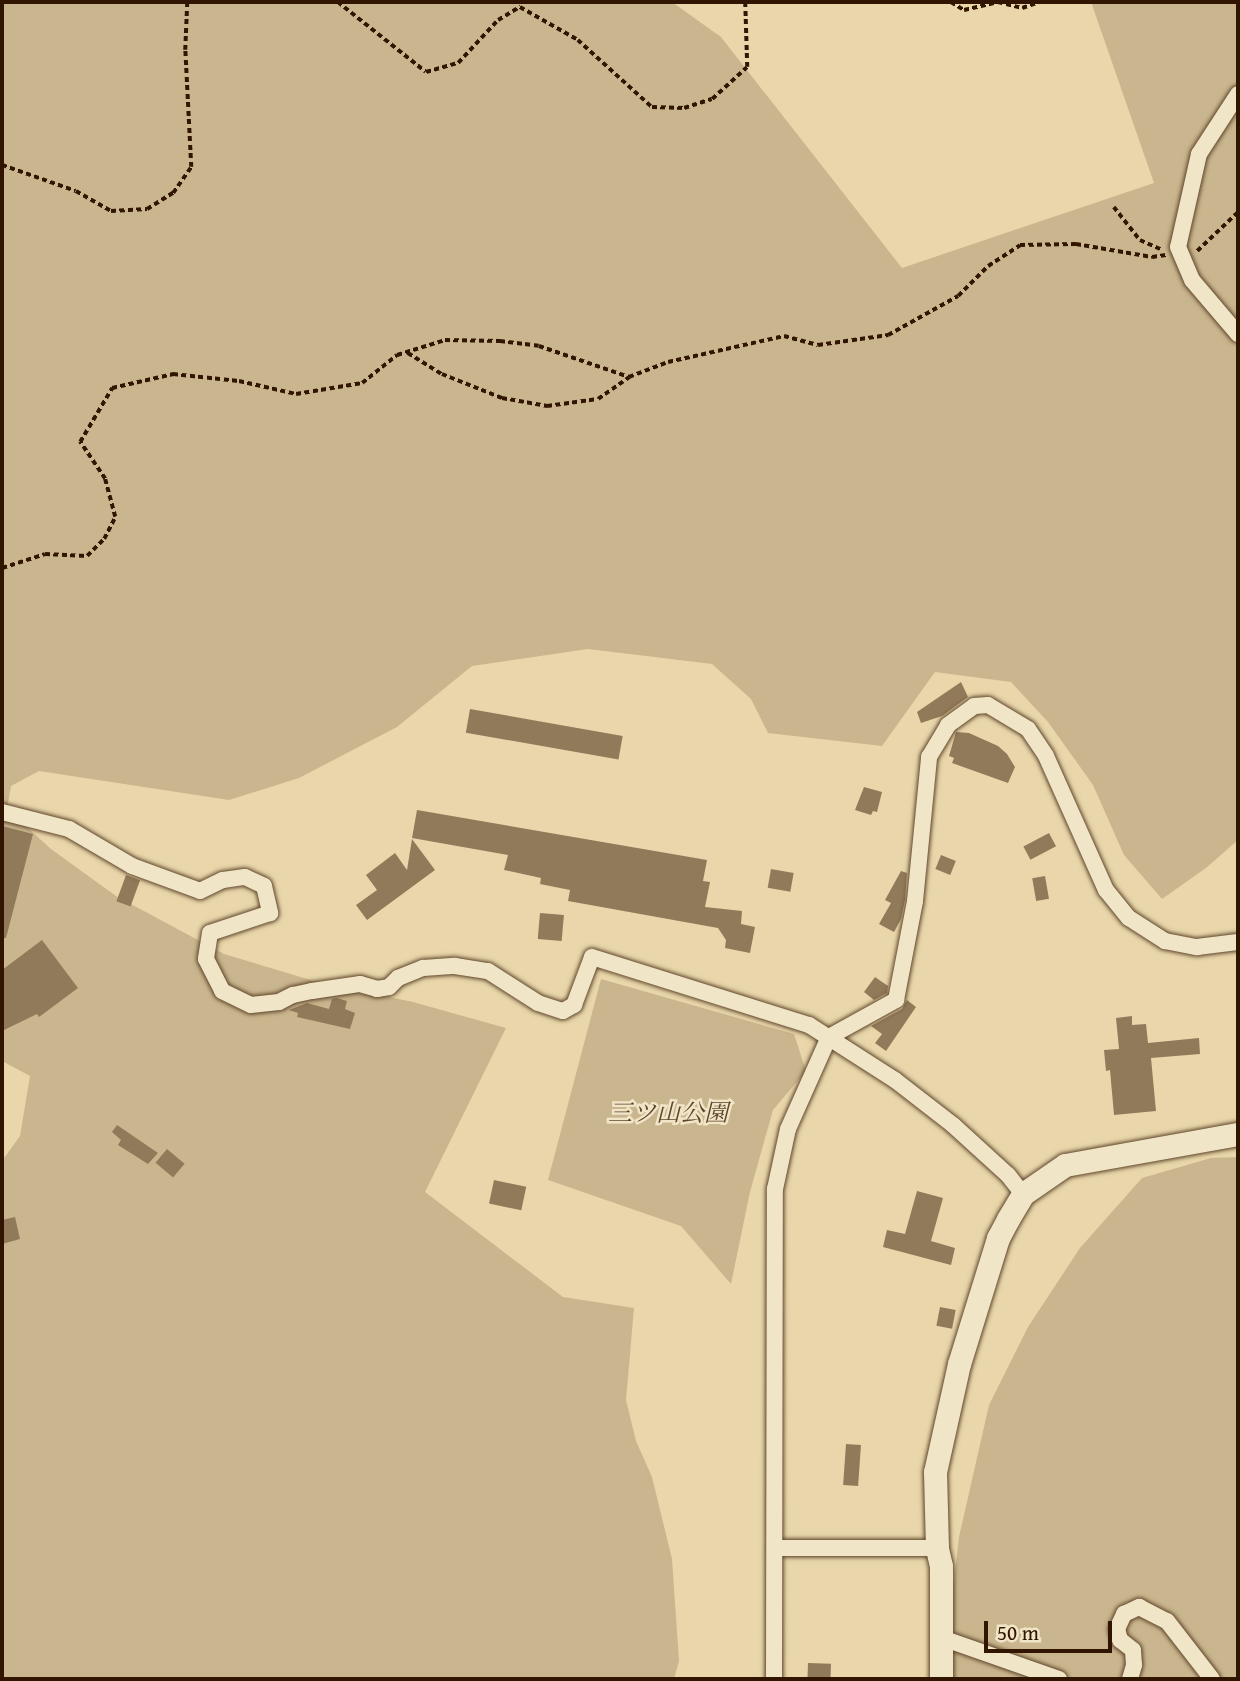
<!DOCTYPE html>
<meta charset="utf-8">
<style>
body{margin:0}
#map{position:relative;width:1240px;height:1681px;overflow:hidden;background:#e9d7ab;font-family:"Gentium Book Plus","Noto Serif JP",serif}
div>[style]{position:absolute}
.green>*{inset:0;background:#cab68e}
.building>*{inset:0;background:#917a59;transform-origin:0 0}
.path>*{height:3.5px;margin-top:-1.75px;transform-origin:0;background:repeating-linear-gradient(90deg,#311500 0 5px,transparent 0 8.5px)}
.roads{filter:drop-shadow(0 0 2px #5f462b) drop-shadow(0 0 2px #5f462b)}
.street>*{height:16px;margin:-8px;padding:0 8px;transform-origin:8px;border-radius:8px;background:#f1e5c8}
.secondary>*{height:23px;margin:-11.5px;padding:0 11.5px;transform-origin:11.5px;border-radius:11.5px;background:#f1e5c8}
span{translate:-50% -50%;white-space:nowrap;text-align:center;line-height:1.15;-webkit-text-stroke:5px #f1e5c8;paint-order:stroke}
.park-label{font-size:24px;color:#5f452b;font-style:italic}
.frame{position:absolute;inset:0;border:4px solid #311500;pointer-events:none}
.scale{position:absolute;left:984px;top:1621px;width:128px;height:32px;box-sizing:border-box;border:4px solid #311500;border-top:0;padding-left:9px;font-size:21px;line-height:24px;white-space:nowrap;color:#311500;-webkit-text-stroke:5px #f1e5c8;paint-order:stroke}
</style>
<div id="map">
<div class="green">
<div style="clip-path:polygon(2px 2px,672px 2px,721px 37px,902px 268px,1154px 183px,1091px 2px,1238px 2px,1238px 840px,1206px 868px,1162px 899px,1124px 855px,1093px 785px,1048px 722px,1011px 682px,935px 672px,882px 746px,768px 733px,751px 699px,712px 664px,588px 649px,472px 666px,397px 727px,299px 778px,229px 800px,39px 771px,11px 786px,7px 809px,51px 849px,116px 896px,224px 954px,314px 981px,413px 1002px,506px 1028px,425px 1192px,563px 1297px,634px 1308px,626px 1400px,636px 1441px,652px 1477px,672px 1559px,679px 1661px,674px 1679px,2px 1679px,2px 1161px,20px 1136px,30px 1076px,2px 1061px)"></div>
<div style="clip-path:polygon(601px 979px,794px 1034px,806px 1071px,773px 1110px,750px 1192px,731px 1284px,681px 1226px,548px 1180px)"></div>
<div style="clip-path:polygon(1238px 1157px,1238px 1679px,943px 1679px,959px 1537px,989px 1405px,1028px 1327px,1080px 1248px,1142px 1178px,1211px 1158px)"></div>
</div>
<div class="building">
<div style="clip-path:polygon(961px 682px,968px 697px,942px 716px,921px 723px,917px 712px)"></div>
<div style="left:470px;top:709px;width:155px;height:24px;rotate:10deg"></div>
<div style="clip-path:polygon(956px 732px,969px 733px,998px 746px,1007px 754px,1015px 767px,1008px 783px,952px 763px,954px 758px,949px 756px)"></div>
<div style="clip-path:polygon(864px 787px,882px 792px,877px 812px,873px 811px,871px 815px,855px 810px)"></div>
<div style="clip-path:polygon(417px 810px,707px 860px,703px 881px,710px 882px,705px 907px,742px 911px,741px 924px,755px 927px,750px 953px,725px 948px,726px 940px,718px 928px,568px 901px,570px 890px,540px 884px,541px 878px,504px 870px,508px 855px,412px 838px)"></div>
<div style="clip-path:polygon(2px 826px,33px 834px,6px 938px,2px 938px)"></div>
<div style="left:1049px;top:833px;width:15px;height:29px;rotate:62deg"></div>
<div style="clip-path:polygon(412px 839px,435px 870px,367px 920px,356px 905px,377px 890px,366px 875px,395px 853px,407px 870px)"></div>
<div style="left:941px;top:855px;width:16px;height:15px;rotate:22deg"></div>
<div style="left:771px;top:869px;width:23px;height:19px;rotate:10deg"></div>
<div style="clip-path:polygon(901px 871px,907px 873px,905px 900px,901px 919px,894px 932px,879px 924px,891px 903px,885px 900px)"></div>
<div style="left:126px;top:875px;width:15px;height:28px;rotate:20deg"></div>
<div style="left:1045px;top:876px;width:23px;height:13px;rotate:80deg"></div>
<div style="left:540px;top:913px;width:24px;height:26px;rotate:5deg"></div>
<div style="clip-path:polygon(42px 940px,78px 988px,39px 1017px,37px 1014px,2px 1031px,2px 970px)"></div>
<div style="clip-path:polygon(875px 977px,888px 986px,887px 993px,874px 1000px,864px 992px)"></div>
<div style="clip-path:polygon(337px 998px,347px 1001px,345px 1009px,355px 1013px,350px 1029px,297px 1017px,298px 1013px,289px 1010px,307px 1003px,329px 1009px,332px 999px)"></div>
<div style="clip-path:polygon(907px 1000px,916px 1007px,886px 1051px,875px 1043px,882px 1034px,871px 1026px,902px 1009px)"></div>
<div style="clip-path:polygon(1132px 1016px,1132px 1025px,1146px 1024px,1148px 1043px,1199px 1038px,1200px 1054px,1151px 1058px,1156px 1111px,1114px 1115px,1110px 1070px,1106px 1071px,1104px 1050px,1119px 1049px,1116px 1018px)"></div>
<div style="clip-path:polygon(117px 1125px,158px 1153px,148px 1164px,118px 1145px,121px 1140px,112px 1132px)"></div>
<div style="left:167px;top:1149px;width:23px;height:18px;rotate:40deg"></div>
<div style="left:494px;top:1180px;width:33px;height:24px;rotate:12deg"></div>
<div style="clip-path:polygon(917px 1191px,943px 1198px,931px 1241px,955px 1248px,951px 1265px,883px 1247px,887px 1230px,905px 1234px)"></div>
<div style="clip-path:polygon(15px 1217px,20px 1239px,2px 1244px,2px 1220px)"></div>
<div style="left:940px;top:1307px;width:16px;height:19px;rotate:11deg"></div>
<div style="left:846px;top:1444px;width:15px;height:41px;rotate:4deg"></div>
<div style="left:808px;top:1663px;width:23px;height:16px;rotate:2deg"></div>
</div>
<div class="path">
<div style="left:338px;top:2px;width:112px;rotate:38.5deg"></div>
<div style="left:426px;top:72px;width:33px;rotate:-16deg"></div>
<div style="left:458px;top:63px;width:59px;rotate:-47.1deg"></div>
<div style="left:498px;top:20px;width:26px;rotate:-31deg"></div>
<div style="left:520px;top:7px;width:67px;rotate:29.6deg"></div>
<div style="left:578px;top:40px;width:100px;rotate:42.2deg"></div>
<div style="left:652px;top:107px;width:32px;rotate:2deg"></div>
<div style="left:684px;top:108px;width:29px;rotate:-18deg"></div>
<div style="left:712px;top:99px;width:47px;rotate:-42.4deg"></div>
<div style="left:747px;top:67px;width:65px;rotate:-91.8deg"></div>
<div style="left:951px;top:2px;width:15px;rotate:32deg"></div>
<div style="left:964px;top:10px;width:35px;rotate:-13deg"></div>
<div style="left:998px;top:2px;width:25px;rotate:14deg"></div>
<div style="left:1022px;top:8px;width:18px;rotate:-19deg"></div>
<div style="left:2px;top:165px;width:78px;rotate:19.4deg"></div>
<div style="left:76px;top:191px;width:40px;rotate:29.7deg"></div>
<div style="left:111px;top:211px;width:36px;rotate:-3deg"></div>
<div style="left:147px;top:209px;width:31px;rotate:-32deg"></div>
<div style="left:173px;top:193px;width:32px;rotate:-55deg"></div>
<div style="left:191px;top:167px;width:117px;rotate:-92.9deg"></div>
<div style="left:185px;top:50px;width:48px;rotate:-87.6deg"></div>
<div style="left:1114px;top:207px;width:42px;rotate:51.8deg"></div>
<div style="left:1140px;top:240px;width:24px;rotate:24deg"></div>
<div style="left:1197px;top:251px;width:57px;rotate:-43.6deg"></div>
<div style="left:408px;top:353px;width:40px;rotate:32deg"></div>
<div style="left:442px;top:374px;width:65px;rotate:21.8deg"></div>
<div style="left:502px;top:398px;width:46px;rotate:10.1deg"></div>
<div style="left:547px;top:406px;width:51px;rotate:-7.8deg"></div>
<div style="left:598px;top:399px;width:38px;rotate:-35deg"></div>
<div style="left:2px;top:568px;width:45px;rotate:-18deg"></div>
<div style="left:45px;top:554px;width:42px;rotate:2.7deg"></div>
<div style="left:87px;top:556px;width:24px;rotate:-45deg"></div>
<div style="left:104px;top:539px;width:25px;rotate:-63deg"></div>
<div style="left:115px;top:517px;width:39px;rotate:-105deg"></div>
<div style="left:105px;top:479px;width:45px;rotate:-124deg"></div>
<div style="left:80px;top:442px;width:63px;rotate:-59.3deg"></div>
<div style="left:112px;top:388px;width:63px;rotate:-12.9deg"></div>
<div style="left:173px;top:374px;width:66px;rotate:6.1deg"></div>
<div style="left:239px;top:381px;width:58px;rotate:12.8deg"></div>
<div style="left:296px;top:394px;width:67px;rotate:-9.5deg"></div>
<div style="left:362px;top:383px;width:45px;rotate:-38.7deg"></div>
<div style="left:397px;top:355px;width:50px;rotate:-17.4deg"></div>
<div style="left:445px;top:340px;width:55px;rotate:1deg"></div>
<div style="left:500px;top:341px;width:39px;rotate:7deg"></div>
<div style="left:539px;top:346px;width:95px;rotate:19deg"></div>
<div style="left:629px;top:377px;width:42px;rotate:-21deg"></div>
<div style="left:668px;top:362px;width:119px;rotate:-12.6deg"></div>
<div style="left:784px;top:336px;width:35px;rotate:15deg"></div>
<div style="left:818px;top:345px;width:71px;rotate:-8.1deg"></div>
<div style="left:888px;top:335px;width:80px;rotate:-29.1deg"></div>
<div style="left:958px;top:296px;width:42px;rotate:-45deg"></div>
<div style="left:988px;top:266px;width:38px;rotate:-33deg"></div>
<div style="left:1020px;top:245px;width:56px;rotate:-1deg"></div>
<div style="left:1076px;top:244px;width:77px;rotate:9.7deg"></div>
<div style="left:1152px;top:257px;width:14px;rotate:-8deg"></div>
</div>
<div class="roads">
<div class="street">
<div style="left:1238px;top:94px;width:72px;rotate:123deg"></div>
<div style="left:1199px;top:154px;width:95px;rotate:102.7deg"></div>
<div style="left:1178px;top:247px;width:36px;rotate:67deg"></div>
<div style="left:1192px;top:280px;width:71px;rotate:49.6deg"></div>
<div style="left:2px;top:812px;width:69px;rotate:14.2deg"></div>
<div style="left:69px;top:829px;width:73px;rotate:30.4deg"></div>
<div style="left:132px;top:866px;width:72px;rotate:20.2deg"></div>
<div style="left:200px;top:891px;width:25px;rotate:-26deg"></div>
<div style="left:223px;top:880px;width:22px;rotate:-8deg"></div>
<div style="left:245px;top:877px;width:21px;rotate:25deg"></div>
<div style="left:264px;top:886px;width:28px;rotate:77deg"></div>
<div style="left:270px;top:913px;width:63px;rotate:161.6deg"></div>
<div style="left:210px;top:933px;width:26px;rotate:99deg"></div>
<div style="left:206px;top:959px;width:36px;rotate:63deg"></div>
<div style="left:222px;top:991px;width:32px;rotate:26deg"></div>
<div style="left:251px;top:1005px;width:28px;rotate:-6deg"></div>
<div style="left:279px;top:1002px;width:16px;rotate:-27deg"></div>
<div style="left:293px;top:995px;width:19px;rotate:-12deg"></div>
<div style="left:312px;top:991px;width:49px;rotate:-8.3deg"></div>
<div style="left:360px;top:984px;width:18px;rotate:16deg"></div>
<div style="left:377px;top:989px;width:12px;rotate:-9deg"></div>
<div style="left:389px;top:987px;width:13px;rotate:-45deg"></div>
<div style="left:398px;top:978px;width:27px;rotate:-22deg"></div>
<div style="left:423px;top:968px;width:32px;rotate:-4deg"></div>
<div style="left:455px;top:966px;width:33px;rotate:9deg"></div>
<div style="left:488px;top:971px;width:59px;rotate:32.6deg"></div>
<div style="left:538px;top:1003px;width:26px;rotate:18deg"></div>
<div style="left:563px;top:1011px;width:13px;rotate:-29deg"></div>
<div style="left:574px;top:1005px;width:51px;rotate:-69.4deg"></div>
<div style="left:592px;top:957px;width:227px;rotate:17.4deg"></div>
<div style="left:809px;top:1025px;width:102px;rotate:32.6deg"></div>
<div style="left:895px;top:1080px;width:73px;rotate:37.8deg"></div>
<div style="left:953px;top:1125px;width:74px;rotate:42.3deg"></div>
<div style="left:1008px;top:1175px;width:24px;rotate:52deg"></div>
<div style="left:776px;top:1548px;width:161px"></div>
<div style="left:942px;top:1638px;width:124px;rotate:19.3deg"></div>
<div style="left:774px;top:1679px;width:490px;rotate:-89.9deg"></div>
<div style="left:775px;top:1189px;width:61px;rotate:-77.8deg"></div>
<div style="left:788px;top:1129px;width:101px;rotate:-66deg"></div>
<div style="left:829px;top:1037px;width:77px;rotate:-28.9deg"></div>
<div style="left:896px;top:1000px;width:101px;rotate:-79.1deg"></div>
<div style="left:915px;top:901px;width:145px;rotate:-84.4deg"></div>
<div style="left:929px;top:757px;width:37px;rotate:-59deg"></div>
<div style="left:948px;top:725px;width:32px;rotate:-36deg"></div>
<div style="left:974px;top:706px;width:14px;rotate:-4deg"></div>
<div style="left:988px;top:705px;width:47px;rotate:31deg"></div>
<div style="left:1028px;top:729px;width:32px;rotate:56deg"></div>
<div style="left:1046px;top:756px;width:147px;rotate:65.9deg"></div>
<div style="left:1106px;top:890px;width:36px;rotate:51deg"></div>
<div style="left:1129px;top:918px;width:43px;rotate:32.6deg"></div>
<div style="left:1165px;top:941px;width:33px;rotate:11deg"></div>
<div style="left:1197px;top:947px;width:41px;rotate:-7deg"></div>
<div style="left:1130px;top:1679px;width:15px;rotate:-74deg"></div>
<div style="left:1134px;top:1665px;width:15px;rotate:-94deg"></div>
<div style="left:1133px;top:1650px;width:16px;rotate:-142deg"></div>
<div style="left:1120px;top:1640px;width:11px;rotate:-105deg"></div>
<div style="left:1117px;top:1629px;width:17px;rotate:-65deg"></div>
<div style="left:1124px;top:1614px;width:17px;rotate:-25deg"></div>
<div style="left:1139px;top:1607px;width:31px;rotate:27deg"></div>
<div style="left:1167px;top:1621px;width:73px;rotate:52.2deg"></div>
</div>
<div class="secondary">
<div style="left:941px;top:1679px;width:113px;rotate:-90deg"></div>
<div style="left:941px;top:1566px;width:18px;rotate:-103deg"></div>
<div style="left:937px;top:1548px;width:76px;rotate:-91.5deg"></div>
<div style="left:935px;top:1472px;width:111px;rotate:-77.5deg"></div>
<div style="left:959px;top:1364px;width:132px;rotate:-72.8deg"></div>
<div style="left:998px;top:1238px;width:21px;rotate:-62deg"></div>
<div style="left:1008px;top:1219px;width:29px;rotate:-59deg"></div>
<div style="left:1023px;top:1194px;width:51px;rotate:-34.6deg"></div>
<div style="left:1065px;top:1165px;width:176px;rotate:-10.2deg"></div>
</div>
</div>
<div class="park-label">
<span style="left:668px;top:1113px">三ツ山公園</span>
</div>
<div class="frame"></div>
<div class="scale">50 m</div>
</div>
